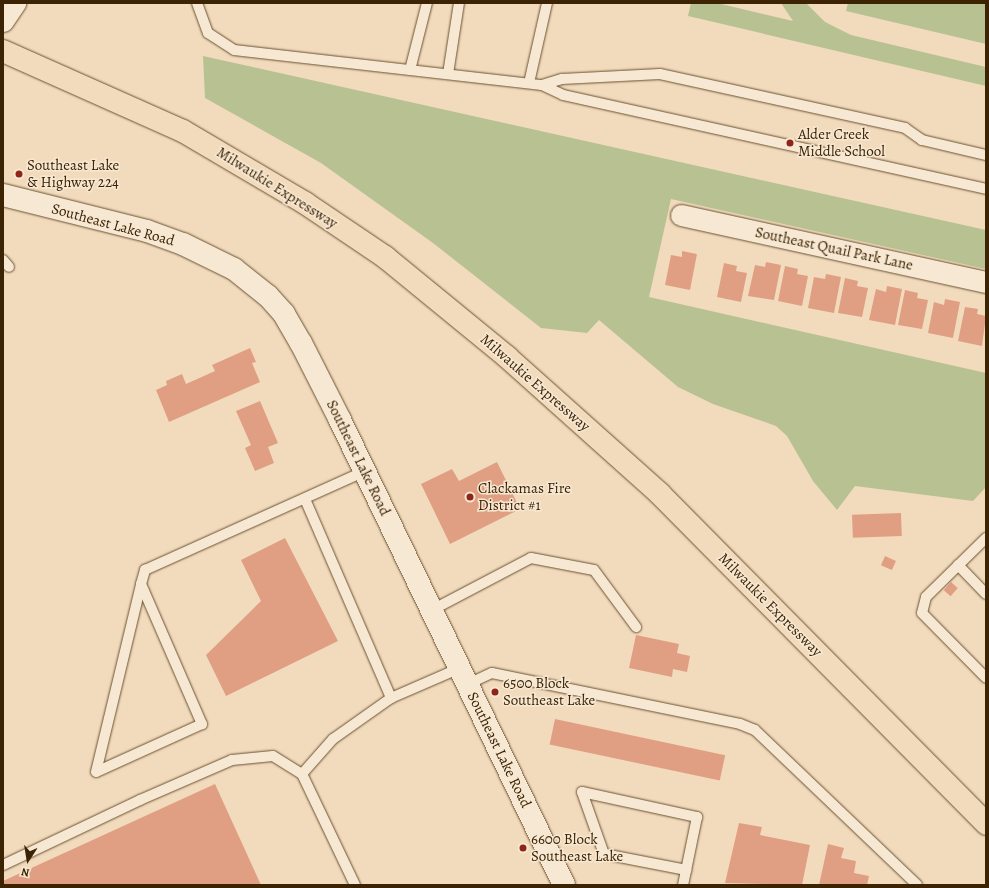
<!DOCTYPE html>
<style>
body{margin:0}
#map{position:relative;width:989px;height:888px;overflow:hidden;background:#f2dbbc;font-family:Alegreya,serif}
div>[style]{position:absolute}
.green>*{inset:0;background:#b8c192}
.building>*{inset:0;background:#e09f82;transform-origin:0 0}
.roads{filter:drop-shadow(0 0 1px #6a5132) drop-shadow(0 0 1px #6a5132)}
.service>*{height:10px;margin:-5px;padding:0 5px;transform-origin:5px;border-radius:5px;background:#f7e8d3}
.minor>*{height:21px;margin:-10.5px;padding:0 10.5px;transform-origin:10.5px;border-radius:10.5px;background:#f7e8d3}
.tertiary>*{height:22px;margin:-11px;padding:0 11px;transform-origin:11px;border-radius:11px;background:#f7e8d3}
.secondary>*{height:22px;margin:-11px;padding:0 11px;transform-origin:11px;border-radius:11px;background:#f7e8d3}
.trunk>*{height:22px;margin:-11px;padding:0 11px;transform-origin:11px;border-radius:11px;background:#f2dbbc}
.dots>*{width:11px;height:11px;translate:-50% -50%;box-sizing:border-box;border:2px solid #f7e8d3;border-radius:50%}
span{translate:-50% -50%;white-space:nowrap;text-align:center;line-height:1.15;-webkit-text-stroke:3px #f7e8d3;paint-order:stroke}
.poi-label{font-size:15px;color:#3c2304}
.left{translate:0 -50%;text-align:left}
.street-label{font-size:15px;color:#3c2304}
.frame{position:absolute;inset:0;border:4px solid #3c2304;pointer-events:none}
.north{position:absolute;left:8px;top:840px;width:40px;height:40px;-webkit-text-stroke:3px #f7e8d3;paint-order:stroke;rotate:192deg;font-size:11px;font-weight:700;line-height:16px;text-align:center;color:#3c2304}
.north::after{content:'';display:block;margin:auto;width:14px;height:18px;background:#3c2304;clip-path:polygon(50% 0,100% 100%,50% 72%,0 100%)}
</style>
<div id="map">
<div class="green">
<div style="clip-path:polygon(691px 3px,717px 3px,793px 21px,781px 3px,806px 3px,825px 22px,851px 35px,986px 67px,986px 86px,688px 16px)"></div>
<div style="clip-path:polygon(848px 3px,986px 3px,986px 44px,846px 11px)"></div>
<div style="clip-path:polygon(203px 56px,986px 230px,986px 269px,671px 199px,649px 297px,986px 373px,986px 487px,973px 501px,855px 486px,837px 510px,813px 481px,787px 436px,776px 426px,713px 404px,678px 387px,599px 320px,587px 333px,541px 328px,433px 243px,321px 163px,205px 98px)"></div>
</div>
<div class="building">
<div style="clip-path:polygon(682px 251px,697px 254px,690px 290px,665px 285px,671px 255px,682px 257px)"></div>
<div style="clip-path:polygon(766px 262px,781px 265px,774px 300px,748px 296px,755px 265px,765px 267px)"></div>
<div style="clip-path:polygon(724px 263px,737px 266px,736px 271px,747px 273px,741px 302px,717px 297px)"></div>
<div style="clip-path:polygon(785px 266px,798px 269px,797px 274px,808px 276px,802px 306px,778px 301px)"></div>
<div style="clip-path:polygon(826px 274px,841px 277px,834px 313px,808px 308px,814px 277px,825px 279px)"></div>
<div style="clip-path:polygon(845px 278px,858px 281px,857px 286px,868px 288px,862px 317px,838px 313px)"></div>
<div style="clip-path:polygon(887px 286px,902px 289px,895px 325px,869px 320px,876px 289px,886px 292px)"></div>
<div style="clip-path:polygon(905px 290px,918px 293px,917px 298px,928px 300px,922px 329px,898px 325px)"></div>
<div style="clip-path:polygon(945px 299px,960px 302px,953px 338px,928px 333px,934px 302px,944px 305px)"></div>
<div style="clip-path:polygon(965px 307px,978px 309px,977px 314px,986px 316px,982px 346px,958px 341px)"></div>
<div style="clip-path:polygon(250px 348px,256px 362px,252px 363px,260px 382px,169px 422px,156px 390px,167px 385px,166px 381px,182px 374px,186px 384px,215px 371px,212px 365px)"></div>
<div style="clip-path:polygon(260px 401px,278px 443px,268px 447px,274px 463px,255px 471px,245px 448px,251px 445px,236px 411px)"></div>
<div style="clip-path:polygon(497px 462px,520px 509px,450px 544px,421px 484px,452px 469px,459px 481px)"></div>
<div style="left:901px;top:513px;width:23px;height:49px;rotate:88deg"></div>
<div style="clip-path:polygon(285px 538px,338px 641px,226px 696px,206px 655px,261px 601px,241px 560px)"></div>
<div style="left:885px;top:556px;width:12px;height:10px;rotate:24deg"></div>
<div style="left:951px;top:582px;width:9px;height:11px;rotate:41deg"></div>
<div style="clip-path:polygon(636px 635px,679px 644px,677px 653px,690px 656px,687px 672px,673px 669px,672px 677px,629px 668px)"></div>
<div style="left:555px;top:719px;width:174px;height:26px;rotate:12deg"></div>
<div style="clip-path:polygon(215px 784px,261px 885px,3px 885px,3px 881px)"></div>
<div style="clip-path:polygon(739px 823px,762px 827px,760px 835px,810px 845px,802px 885px,725px 883px)"></div>
<div style="clip-path:polygon(828px 844px,844px 848px,841px 858px,856px 861px,854px 873px,869px 876px,867px 885px,819px 885px)"></div>
</div>
<div class="roads">
<div class="service">
<div style="left:197px;top:3px;width:32px;rotate:70deg"></div>
<div style="left:208px;top:33px;width:31px;rotate:33deg"></div>
<div style="left:234px;top:50px;width:310px;rotate:6.5deg"></div>
<div style="left:542px;top:85px;width:23px;rotate:25deg"></div>
<div style="left:563px;top:95px;width:433px;rotate:12.5deg"></div>
<div style="left:410px;top:70px;width:69px;rotate:-75.8deg"></div>
<div style="left:448px;top:74px;width:72px;rotate:-81.2deg"></div>
<div style="left:529px;top:83px;width:82px;rotate:-77.3deg"></div>
<div style="left:542px;top:85px;width:21px;rotate:-17deg"></div>
<div style="left:562px;top:79px;width:98px;rotate:-2.9deg"></div>
<div style="left:660px;top:74px;width:251px;rotate:12.4deg"></div>
<div style="left:905px;top:128px;width:21px;rotate:35deg"></div>
<div style="left:922px;top:140px;width:66px;rotate:13.2deg"></div>
<div style="left:3px;top:260px;width:9px;rotate:49deg"></div>
<div style="left:305px;top:499px;width:217px;rotate:66.6deg"></div>
<div style="left:391px;top:698px;width:75px;rotate:-23.5deg"></div>
<div style="left:986px;top:538px;width:84px;rotate:135.5deg"></div>
<div style="left:926px;top:597px;width:16px;rotate:104deg"></div>
<div style="left:922px;top:613px;width:91px;rotate:45.4deg"></div>
<div style="left:958px;top:565px;width:40px;rotate:46deg"></div>
<div style="left:141px;top:584px;width:153px;rotate:66.5deg"></div>
<div style="left:202px;top:724px;width:116px;rotate:155.6deg"></div>
<div style="left:96px;top:772px;width:193px;rotate:-76.5deg"></div>
<div style="left:141px;top:584px;width:15px;rotate:-74deg"></div>
<div style="left:145px;top:570px;width:241px;rotate:-24.2deg"></div>
<div style="left:432px;top:610px;width:112px;rotate:-27.7deg"></div>
<div style="left:531px;top:558px;width:64px;rotate:10.8deg"></div>
<div style="left:594px;top:570px;width:71px;rotate:53.6deg"></div>
<div style="left:468px;top:684px;width:26px;rotate:-25deg"></div>
<div style="left:492px;top:673px;width:253px;rotate:11.6deg"></div>
<div style="left:740px;top:724px;width:16px;rotate:22deg"></div>
<div style="left:755px;top:730px;width:224px;rotate:43.7deg"></div>
<div style="left:582px;top:792px;width:118px;rotate:12.3deg"></div>
<div style="left:697px;top:817px;width:69px;rotate:101.6deg"></div>
<div style="left:582px;top:792px;width:66px;rotate:70.5deg"></div>
<div style="left:604px;top:854px;width:84px;rotate:11deg"></div>
<div style="left:3px;top:865px;width:152px;rotate:-25.4deg"></div>
<div style="left:140px;top:800px;width:100px;rotate:-23.5deg"></div>
<div style="left:232px;top:760px;width:41px;rotate:-5.6deg"></div>
<div style="left:273px;top:756px;width:34px;rotate:32deg"></div>
<div style="left:355px;top:885px;width:123px;rotate:-115.5deg"></div>
<div style="left:302px;top:774px;width:47px;rotate:-48.5deg"></div>
<div style="left:333px;top:739px;width:71px;rotate:-35.3deg"></div>
</div>
<div class="minor">
<div style="left:681px;top:215px;width:312px;rotate:12.4deg"></div>
</div>
<div class="tertiary">
<div style="left:3px;top:195px;width:148px;rotate:14deg"></div>
<div style="left:147px;top:231px;width:38px;rotate:20deg"></div>
<div style="left:183px;top:244px;width:57px;rotate:26.1deg"></div>
<div style="left:234px;top:269px;width:43px;rotate:38.5deg"></div>
<div style="left:268px;top:296px;width:24px;rotate:48deg"></div>
<div style="left:284px;top:314px;width:34px;rotate:60deg"></div>
<div style="left:301px;top:343px;width:86px;rotate:63.1deg"></div>
<div style="left:340px;top:420px;width:516px;rotate:64.28deg"></div>
</div>
<div class="secondary">
<div style="left:3px;top:21px;width:22px;rotate:-56deg"></div>
</div>
<div class="trunk">
<div style="left:3px;top:51px;width:197px;rotate:24deg"></div>
<div style="left:183px;top:131px;width:142px;rotate:30.5deg"></div>
<div style="left:305px;top:203px;width:97px;rotate:34deg"></div>
<div style="left:385px;top:257px;width:158px;rotate:39.3deg"></div>
<div style="left:507px;top:357px;width:205px;rotate:41.8deg"></div>
<div style="left:660px;top:494px;width:464px;rotate:45.3deg"></div>
</div>
</div>
<div class="dots">
<div style="left:790px;top:143px;background:#8f2418"></div>
<div style="left:19px;top:174px;background:#8f2418"></div>
<div style="left:470px;top:497px;background:#8f2418"></div>
<div style="left:495px;top:692px;background:#8f2418"></div>
<div style="left:523px;top:848px;background:#8f2418"></div>
</div>
<div class="poi-label">
<span class="left" style="left:798px;top:143px">Alder Creek<br>Middle School</span>
<span class="left" style="left:27px;top:174px">Southeast Lake<br>&amp; Highway 224</span>
<span class="left" style="left:478px;top:497px">Clackamas Fire<br>District #1</span>
<span class="left" style="left:503px;top:692px">6500 Block<br>Southeast Lake</span>
<span class="left" style="left:531px;top:848px">6600 Block<br>Southeast Lake</span>
</div>
<div class="street-label">
<span style="left:277px;top:188px;rotate:32deg">Milwaukie Expressway</span>
<span style="left:113px;top:225px;rotate:15deg">Southeast Lake Road</span>
<span style="left:834px;top:249px;rotate:12deg">Southeast Quail Park Lane</span>
<span style="left:535px;top:383px;rotate:41deg">Milwaukie Expressway</span>
<span style="left:358px;top:458px;rotate:64deg">Southeast Lake Road</span>
<span style="left:770px;top:605px;rotate:45deg">Milwaukie Expressway</span>
<span style="left:499px;top:750px;rotate:64deg">Southeast Lake Road</span>
</div>
<div class="frame"></div>
<div class="north">N</div>
</div>
